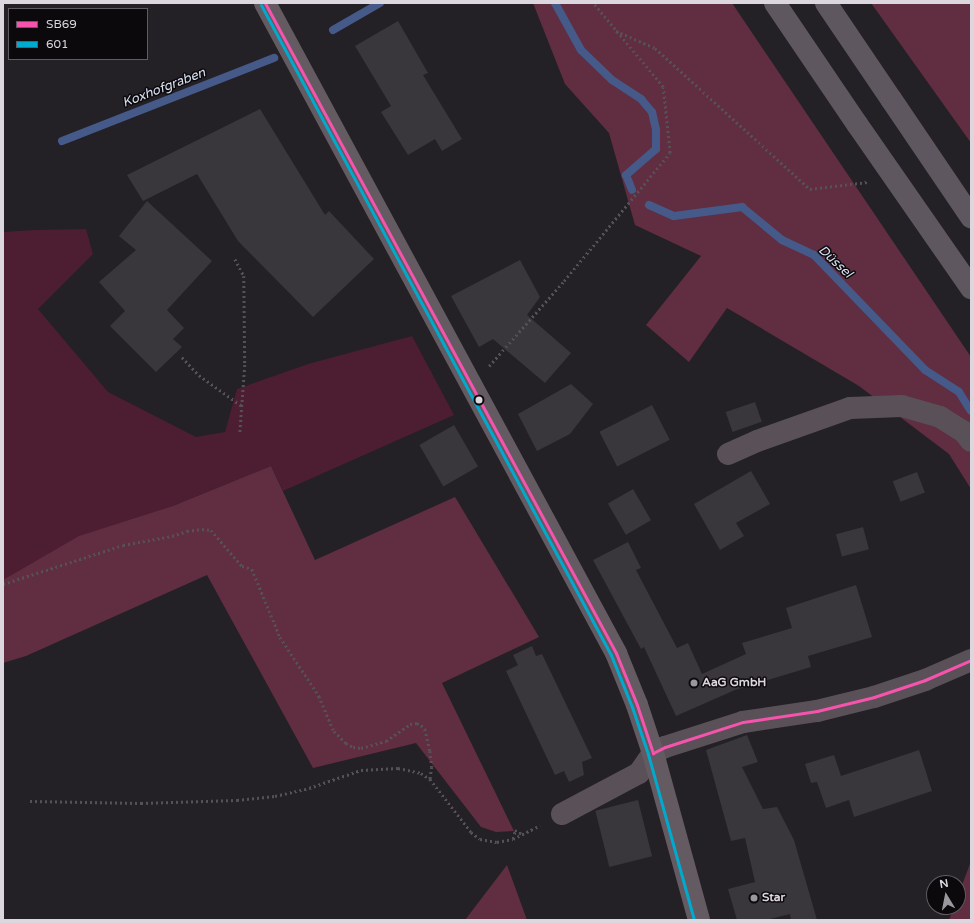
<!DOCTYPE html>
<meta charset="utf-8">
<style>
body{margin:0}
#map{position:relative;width:974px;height:923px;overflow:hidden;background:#232026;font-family:"Varela Round",sans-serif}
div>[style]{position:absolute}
.green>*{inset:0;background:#4d1d31}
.forest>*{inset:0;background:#602d41}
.stream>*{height:8px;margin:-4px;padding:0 4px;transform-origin:4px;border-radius:4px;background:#465a89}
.building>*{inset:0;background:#39363c;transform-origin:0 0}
.path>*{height:2.5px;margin-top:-1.25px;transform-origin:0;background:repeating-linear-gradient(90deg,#565156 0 2px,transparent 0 5px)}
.minor>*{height:22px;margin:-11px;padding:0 11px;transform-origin:11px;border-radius:11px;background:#595157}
.major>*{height:22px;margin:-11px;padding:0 11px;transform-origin:11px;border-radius:11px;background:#645b62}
.highway>*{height:22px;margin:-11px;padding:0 11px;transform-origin:11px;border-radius:11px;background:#5f575f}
.highway-bridge>*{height:22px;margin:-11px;padding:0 11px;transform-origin:11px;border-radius:11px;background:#5f575f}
.bus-1>*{height:3px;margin:-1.5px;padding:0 1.5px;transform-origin:1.5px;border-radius:1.5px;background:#f653ac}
.bus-2>*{height:3px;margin:-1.5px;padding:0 1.5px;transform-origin:1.5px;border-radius:1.5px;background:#00a9ce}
.dots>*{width:11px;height:11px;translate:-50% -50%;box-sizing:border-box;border:2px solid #0c090d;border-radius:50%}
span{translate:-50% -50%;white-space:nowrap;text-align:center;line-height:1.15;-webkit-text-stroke:3px #0c090d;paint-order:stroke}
.poi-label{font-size:12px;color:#dcd7df;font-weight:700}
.left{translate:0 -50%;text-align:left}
.water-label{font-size:13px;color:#d8e0f0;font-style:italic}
.frame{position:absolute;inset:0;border:4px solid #dcd7df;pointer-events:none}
.legend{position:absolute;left:8px;top:8px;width:140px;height:52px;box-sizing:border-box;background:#0c090d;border:1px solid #5f5b61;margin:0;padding:5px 7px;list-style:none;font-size:12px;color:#dcd7df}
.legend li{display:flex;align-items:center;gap:8px;height:20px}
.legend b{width:20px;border:1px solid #5f5b61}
.north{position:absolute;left:926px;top:875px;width:40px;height:40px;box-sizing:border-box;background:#0c090d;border:1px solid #5f5b61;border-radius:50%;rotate:350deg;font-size:11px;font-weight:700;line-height:16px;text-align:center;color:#dcd7df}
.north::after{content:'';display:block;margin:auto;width:14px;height:18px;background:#9b979e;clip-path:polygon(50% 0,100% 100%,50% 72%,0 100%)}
</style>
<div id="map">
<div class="green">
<div style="clip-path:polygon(86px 229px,93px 254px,38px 309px,108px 392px,196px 437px,225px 432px,237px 389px,308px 364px,412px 336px,454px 415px,283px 491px,271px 466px,173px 506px,3px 582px,3px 232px,34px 230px)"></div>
</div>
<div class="forest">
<div style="clip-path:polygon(533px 3px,732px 3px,971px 357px,971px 489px,949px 454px,859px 386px,727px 308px,689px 362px,646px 325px,701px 256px,635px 225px,609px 133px,565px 84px)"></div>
<div style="clip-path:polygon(871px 3px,971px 3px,971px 143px)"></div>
<div style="clip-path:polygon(271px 466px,315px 560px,455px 497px,539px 637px,442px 683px,514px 831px,496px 832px,481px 827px,416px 743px,313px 768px,207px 575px,26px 656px,3px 663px,3px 580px,79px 536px,173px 506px)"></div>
<div style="clip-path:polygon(971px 861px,971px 920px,949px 920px,954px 907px,958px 907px,958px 896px)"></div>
<div style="clip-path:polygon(507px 865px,527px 920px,465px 920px)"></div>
</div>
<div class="stream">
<div style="left:555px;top:3px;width:54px;rotate:61deg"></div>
<div style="left:581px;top:50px;width:43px;rotate:44.1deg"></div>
<div style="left:612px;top:80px;width:35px;rotate:33deg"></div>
<div style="left:641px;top:99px;width:17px;rotate:50deg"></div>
<div style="left:652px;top:112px;width:18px;rotate:77deg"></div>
<div style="left:656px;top:130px;width:19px;rotate:90deg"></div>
<div style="left:656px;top:149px;width:40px;rotate:139deg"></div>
<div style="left:626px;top:175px;width:16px;rotate:68deg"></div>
<div style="left:333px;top:30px;width:54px;rotate:-29.9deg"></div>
<div style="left:62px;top:141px;width:228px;rotate:-21.4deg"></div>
<div style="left:649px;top:205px;width:27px;rotate:24deg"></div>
<div style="left:674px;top:216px;width:69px;rotate:-7.5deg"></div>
<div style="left:742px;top:207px;width:52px;rotate:39.5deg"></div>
<div style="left:782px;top:240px;width:35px;rotate:25deg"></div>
<div style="left:814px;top:255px;width:160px;rotate:46deg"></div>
<div style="left:925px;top:370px;width:40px;rotate:32.9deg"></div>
<div style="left:959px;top:392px;width:22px;rotate:58deg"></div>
</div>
<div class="building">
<div style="clip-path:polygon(398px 21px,428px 73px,423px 75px,462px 139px,442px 151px,435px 139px,408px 155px,381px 112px,391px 106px,355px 46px)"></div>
<div style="clip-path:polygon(260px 109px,325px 215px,329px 211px,374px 259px,313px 317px,238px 241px,197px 174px,143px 201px,127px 175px)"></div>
<div style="clip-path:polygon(147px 201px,212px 261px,167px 310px,184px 328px,173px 339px,182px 347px,156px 372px,110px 326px,125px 311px,99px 282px,136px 250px,119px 236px)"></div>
<div style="clip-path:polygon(520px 260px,540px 297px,527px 315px,571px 353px,545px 383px,493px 339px,479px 347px,451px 296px)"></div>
<div style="clip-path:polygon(571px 384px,593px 404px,570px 434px,537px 451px,518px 414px)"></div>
<div style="left:755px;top:402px;width:21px;height:31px;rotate:71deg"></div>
<div style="left:652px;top:405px;width:39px;height:59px;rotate:63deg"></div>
<div style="left:454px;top:425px;width:48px;height:40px;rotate:60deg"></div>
<div style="clip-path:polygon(751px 471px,770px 504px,736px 523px,744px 536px,720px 550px,694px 504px)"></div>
<div style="left:917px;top:472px;width:22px;height:26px;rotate:69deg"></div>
<div style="left:633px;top:489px;width:36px;height:29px;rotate:60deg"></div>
<div style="left:863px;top:527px;width:23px;height:28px;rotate:75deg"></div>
<div style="clip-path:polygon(628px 542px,641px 568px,636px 570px,677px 648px,688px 643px,702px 674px,746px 654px,742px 643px,792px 628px,786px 608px,856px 585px,872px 637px,808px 656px,811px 667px,735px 690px,676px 716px,644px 647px,641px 649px,593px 560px)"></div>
<div style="clip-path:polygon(532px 646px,536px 656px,542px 654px,592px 758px,582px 762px,584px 775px,569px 782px,564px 771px,555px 775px,506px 671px,518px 665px,513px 655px)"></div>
<div style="clip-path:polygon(747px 735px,758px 762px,742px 767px,763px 809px,777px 807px,794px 840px,817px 920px,791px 920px,790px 914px,766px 920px,737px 920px,728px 889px,755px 882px,745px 838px,731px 841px,706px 750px)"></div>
<div style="clip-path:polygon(919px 750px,932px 791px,854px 817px,849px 800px,826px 808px,817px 782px,811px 783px,805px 764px,834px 755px,841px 776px)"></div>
<div style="left:638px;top:800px;width:58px;height:44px;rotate:76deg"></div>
</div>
<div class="path">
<div style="left:616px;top:31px;width:43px;rotate:23.6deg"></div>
<div style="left:655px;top:48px;width:210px;rotate:42.3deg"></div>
<div style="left:810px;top:189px;width:58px;rotate:-6.9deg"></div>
<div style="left:235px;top:259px;width:19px;rotate:62deg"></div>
<div style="left:244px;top:276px;width:89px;rotate:89.4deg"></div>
<div style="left:245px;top:365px;width:68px;rotate:94.2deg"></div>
<div style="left:182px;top:357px;width:25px;rotate:47deg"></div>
<div style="left:199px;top:375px;width:53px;rotate:35.8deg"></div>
<div style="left:489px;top:366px;width:113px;rotate:-48.6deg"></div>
<div style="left:564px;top:281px;width:166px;rotate:-50.4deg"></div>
<div style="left:670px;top:153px;width:66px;rotate:-96.1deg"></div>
<div style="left:663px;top:87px;width:109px;rotate:-129.8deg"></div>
<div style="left:3px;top:584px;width:126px;rotate:-18deg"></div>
<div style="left:123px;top:545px;width:50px;rotate:-10.4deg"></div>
<div style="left:172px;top:536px;width:16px;rotate:-18deg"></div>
<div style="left:187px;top:531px;width:15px;rotate:-8deg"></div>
<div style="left:202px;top:529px;width:9px;rotate:6deg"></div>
<div style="left:211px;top:530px;width:48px;rotate:49.3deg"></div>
<div style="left:242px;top:566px;width:10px;rotate:17deg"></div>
<div style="left:252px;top:569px;width:74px;rotate:67.6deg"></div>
<div style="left:280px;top:637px;width:71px;rotate:56.5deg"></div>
<div style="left:319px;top:696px;width:38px;rotate:67deg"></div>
<div style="left:334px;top:731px;width:17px;rotate:45deg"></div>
<div style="left:346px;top:743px;width:8px;rotate:30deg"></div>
<div style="left:353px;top:747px;width:8px;rotate:7deg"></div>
<div style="left:361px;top:748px;width:26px;rotate:-16deg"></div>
<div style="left:386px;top:741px;width:29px;rotate:-35deg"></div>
<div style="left:410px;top:724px;width:7px;rotate:-8deg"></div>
<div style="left:417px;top:723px;width:4px;rotate:27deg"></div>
<div style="left:421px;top:725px;width:6px;rotate:45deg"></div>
<div style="left:425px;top:729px;width:23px;rotate:77deg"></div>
<div style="left:430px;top:751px;width:16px;rotate:83deg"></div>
<div style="left:432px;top:767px;width:12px;rotate:99deg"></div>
<div style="left:30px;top:801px;width:111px;rotate:1deg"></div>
<div style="left:141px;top:803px;width:96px;rotate:-1.8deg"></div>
<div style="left:237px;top:800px;width:38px;rotate:-6deg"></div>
<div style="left:275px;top:796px;width:35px;rotate:-13deg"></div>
<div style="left:309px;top:788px;width:55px;rotate:-19.1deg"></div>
<div style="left:361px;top:770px;width:37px;rotate:-3deg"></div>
<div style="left:398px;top:768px;width:24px;rotate:12deg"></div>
<div style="left:421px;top:773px;width:11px;rotate:34deg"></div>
<div style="left:430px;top:779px;width:67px;rotate:52.3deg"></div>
<div style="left:471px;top:832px;width:11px;rotate:38deg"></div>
<div style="left:480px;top:839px;width:17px;rotate:10deg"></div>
<div style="left:497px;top:842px;width:16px;rotate:-11deg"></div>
<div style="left:513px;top:839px;width:30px;rotate:-27deg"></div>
<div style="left:513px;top:839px;width:9px;rotate:-77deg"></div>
<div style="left:515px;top:830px;width:10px;rotate:29deg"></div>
</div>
<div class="minor">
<div style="left:728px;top:454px;width:32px;rotate:-24deg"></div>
<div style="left:757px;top:441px;width:99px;rotate:-19.5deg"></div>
<div style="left:850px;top:408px;width:52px;rotate:-2.2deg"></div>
<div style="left:902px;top:406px;width:40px;rotate:16deg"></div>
<div style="left:940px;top:417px;width:28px;rotate:32deg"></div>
<div style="left:964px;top:432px;width:11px;rotate:52deg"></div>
<div style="left:562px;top:814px;width:87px;rotate:-28deg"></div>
<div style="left:639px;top:773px;width:24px;rotate:-55deg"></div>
<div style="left:653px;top:753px;width:13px;rotate:-27deg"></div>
<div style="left:665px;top:747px;width:82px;rotate:-17.8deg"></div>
<div style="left:743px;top:722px;width:75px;rotate:-8.5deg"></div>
<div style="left:817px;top:711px;width:59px;rotate:-13.8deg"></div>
<div style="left:874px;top:697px;width:54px;rotate:-18.4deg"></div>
<div style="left:925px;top:680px;width:50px;rotate:-23.5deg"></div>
</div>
<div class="major">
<div style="left:265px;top:3px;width:739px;rotate:61.63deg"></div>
<div style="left:616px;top:653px;width:56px;rotate:68deg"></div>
<div style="left:637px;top:705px;width:51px;rotate:71.6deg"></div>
<div style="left:653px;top:753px;width:173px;rotate:74.6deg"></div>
</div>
<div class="highway">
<div style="left:775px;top:3px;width:146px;rotate:55.9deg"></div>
<div style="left:826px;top:3px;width:116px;rotate:55.9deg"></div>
</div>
<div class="highway-bridge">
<div style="left:891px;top:99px;width:143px;rotate:55.9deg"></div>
<div style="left:857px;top:124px;width:200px;rotate:55.2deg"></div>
</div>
<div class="bus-1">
<div style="left:265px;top:3px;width:739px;rotate:61.63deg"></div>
<div style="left:616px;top:653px;width:56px;rotate:68deg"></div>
<div style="left:637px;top:705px;width:51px;rotate:71.6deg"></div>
<div style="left:653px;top:753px;width:13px;rotate:-27deg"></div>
<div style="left:665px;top:747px;width:82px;rotate:-17.8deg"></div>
<div style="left:743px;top:722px;width:75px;rotate:-8.5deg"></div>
<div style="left:817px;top:711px;width:59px;rotate:-13.8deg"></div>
<div style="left:874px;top:697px;width:54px;rotate:-18.4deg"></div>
<div style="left:925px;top:680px;width:50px;rotate:-23.5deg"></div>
</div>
<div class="bus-2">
<div style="left:261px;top:5px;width:738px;rotate:61.7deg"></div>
<div style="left:611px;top:655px;width:56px;rotate:68deg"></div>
<div style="left:632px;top:707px;width:50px;rotate:71.2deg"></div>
<div style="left:648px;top:754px;width:172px;rotate:74.5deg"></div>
</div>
<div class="dots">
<div style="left:479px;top:400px;background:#dcd7df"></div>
<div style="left:694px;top:683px;background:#9b979e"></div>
<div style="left:754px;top:898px;background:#9b979e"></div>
</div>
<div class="poi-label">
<span class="left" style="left:702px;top:683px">AaG GmbH</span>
<span class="left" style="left:762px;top:898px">Star</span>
</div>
<div class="water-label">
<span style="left:164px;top:88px;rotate:-21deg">Koxhofgraben</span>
<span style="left:835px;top:262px;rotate:43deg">Düssel</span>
</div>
<div class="frame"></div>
<ul class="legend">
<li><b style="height:5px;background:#f653ac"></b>SB69</li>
<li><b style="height:5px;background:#00a9ce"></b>601</li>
</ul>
<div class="north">N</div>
</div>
